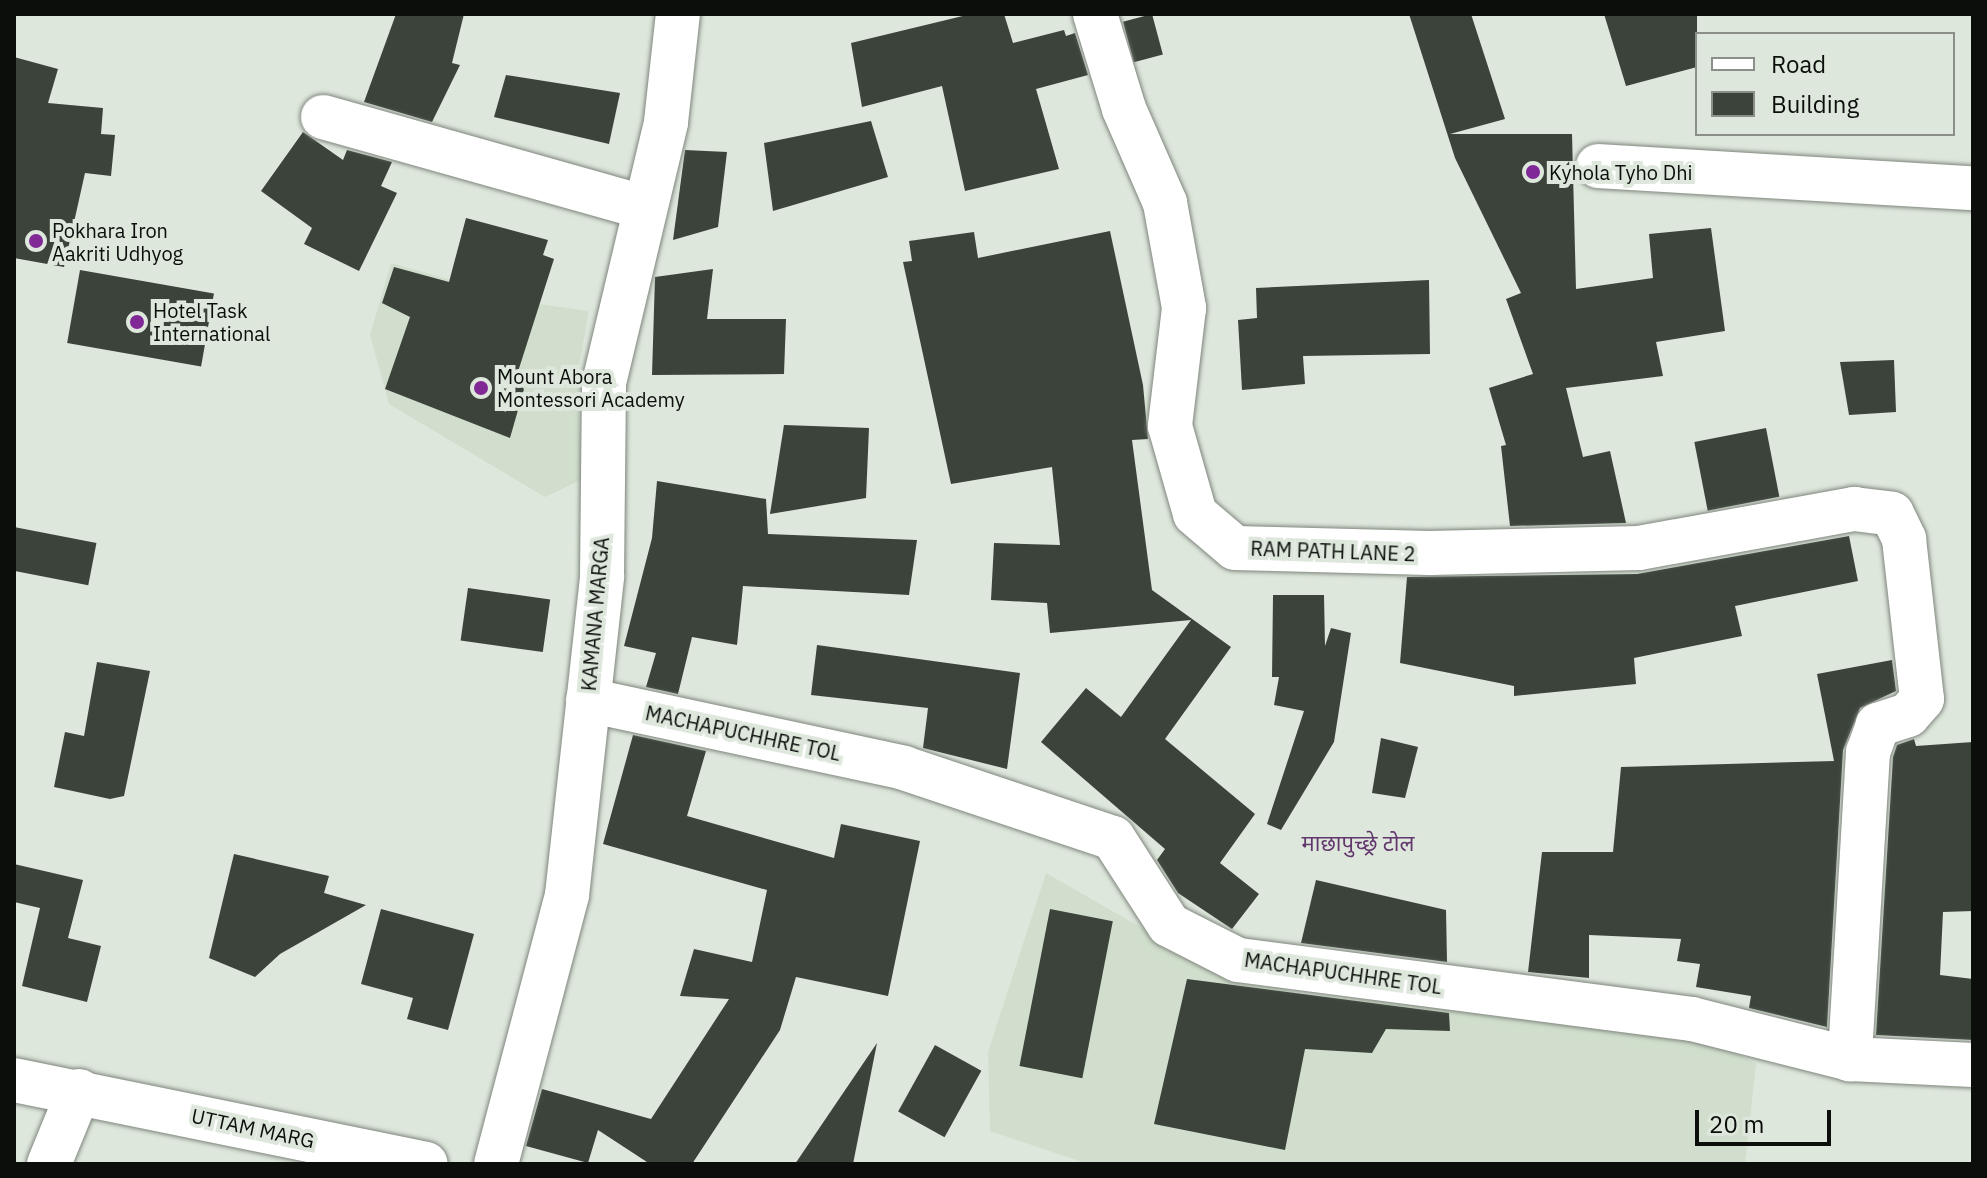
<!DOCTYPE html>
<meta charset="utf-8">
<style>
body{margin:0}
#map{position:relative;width:1987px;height:1178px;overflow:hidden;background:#dee7dc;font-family:"IBM Plex Sans","Noto Sans Devanagari",sans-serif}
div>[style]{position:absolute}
.built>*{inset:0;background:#d1decd}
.building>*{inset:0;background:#3c433b;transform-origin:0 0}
.roads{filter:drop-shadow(0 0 2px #7f867d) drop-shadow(0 0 2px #7f867d)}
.minor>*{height:44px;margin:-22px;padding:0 22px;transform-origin:22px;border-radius:22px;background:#fff}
.dots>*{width:22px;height:22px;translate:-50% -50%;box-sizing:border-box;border:4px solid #dee7dc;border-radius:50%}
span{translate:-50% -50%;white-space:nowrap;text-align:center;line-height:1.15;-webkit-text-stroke:8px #dee7dc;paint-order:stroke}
.poi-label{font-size:20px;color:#0b0e0b}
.left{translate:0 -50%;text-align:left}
.street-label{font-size:20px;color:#0b0e0b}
.neighbourhood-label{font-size:22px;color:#62376d}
.frame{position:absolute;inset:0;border:16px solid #0b0e0b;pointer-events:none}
.legend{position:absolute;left:1695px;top:32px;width:260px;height:104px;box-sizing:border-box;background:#dee7dc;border:2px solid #8a9088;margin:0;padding:10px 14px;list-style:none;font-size:24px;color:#0b0e0b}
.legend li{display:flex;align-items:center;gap:16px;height:40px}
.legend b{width:40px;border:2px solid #8a9088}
.scale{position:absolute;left:1695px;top:1110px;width:136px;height:36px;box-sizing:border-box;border:4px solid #0b0e0b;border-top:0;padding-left:10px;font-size:24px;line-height:28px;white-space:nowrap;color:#0b0e0b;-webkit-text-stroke:6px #dee7dc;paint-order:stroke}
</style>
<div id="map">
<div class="built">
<div style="clip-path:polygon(391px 263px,538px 304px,589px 311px,578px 371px,581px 480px,545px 497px,389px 404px,370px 335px)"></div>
<div style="clip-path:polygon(1046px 873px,1189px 955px,1297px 993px,1704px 1037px,1756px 1064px,1745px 1164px,1088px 1164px,990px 1131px,988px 1052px)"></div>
</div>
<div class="building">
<div style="clip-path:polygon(396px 14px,464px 14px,452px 63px,460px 65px,432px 122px,364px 102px)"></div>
<div style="clip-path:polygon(971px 14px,1004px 14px,1013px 43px,1064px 30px,1066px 36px,1075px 33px,1088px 75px,1036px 89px,1059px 169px,965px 191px,942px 86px,862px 107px,851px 43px)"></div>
<div style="left:1152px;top:14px;width:42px;height:30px;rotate:75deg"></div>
<div style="clip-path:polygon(1409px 14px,1471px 14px,1505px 119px,1450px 134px,1572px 134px,1576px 289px,1653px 278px,1649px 234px,1711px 228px,1725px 331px,1656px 342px,1663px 376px,1566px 388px,1583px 457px,1610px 451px,1626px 523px,1510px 526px,1501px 446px,1506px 445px,1489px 388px,1533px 374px,1506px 299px,1521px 293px,1455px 158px)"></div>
<div style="clip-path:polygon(1604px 14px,1697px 14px,1697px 67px,1626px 86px)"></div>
<div style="clip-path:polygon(14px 57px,58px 69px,48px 103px,103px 108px,101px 134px,115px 135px,111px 176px,85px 173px,64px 267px,14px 258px)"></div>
<div style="clip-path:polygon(506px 75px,620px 93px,609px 144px,494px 117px)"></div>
<div style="clip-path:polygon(871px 121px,888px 177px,773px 211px,764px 143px)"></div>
<div style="clip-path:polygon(303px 132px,343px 160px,347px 150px,392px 162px,381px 186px,397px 193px,359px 271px,304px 244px,312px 228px,261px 191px)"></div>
<div style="clip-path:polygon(685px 150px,727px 152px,718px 227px,673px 240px)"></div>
<div style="clip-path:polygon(466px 218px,548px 240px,543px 255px,554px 259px,515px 381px,524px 389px,510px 438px,385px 389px,410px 317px,382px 303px,394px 267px,449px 282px)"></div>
<div style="clip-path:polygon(1110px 231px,1143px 385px,1148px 439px,1132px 440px,1152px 590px,1231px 647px,1165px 739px,1255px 814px,1220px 863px,1259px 894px,1232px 929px,1178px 893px,1157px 860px,1165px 849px,1041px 742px,1086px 688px,1121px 717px,1191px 620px,1050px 633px,1047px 603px,991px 600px,994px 543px,1060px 545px,1052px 467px,951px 484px,903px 262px,912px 261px,909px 241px,974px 232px,978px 258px)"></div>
<div style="clip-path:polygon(713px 269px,707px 319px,786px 319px,784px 374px,652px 375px,655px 277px)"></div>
<div style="left:80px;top:270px;width:136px;height:74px;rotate:10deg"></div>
<div style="clip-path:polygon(1429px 280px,1430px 354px,1303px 356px,1305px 384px,1242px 390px,1238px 320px,1257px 318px,1256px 288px)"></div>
<div style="clip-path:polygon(1894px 360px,1896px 412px,1849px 415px,1840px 362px)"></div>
<div style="clip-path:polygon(784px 425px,869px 428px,866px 498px,770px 514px)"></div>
<div style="left:1766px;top:428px;width:70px;height:73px;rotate:79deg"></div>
<div style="clip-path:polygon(657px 481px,766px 499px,768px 534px,917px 540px,909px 595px,743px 586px,737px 645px,692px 637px,678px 694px,646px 687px,656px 653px,624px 646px,652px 538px)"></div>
<div style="left:14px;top:527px;width:84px;height:43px;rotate:11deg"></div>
<div style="clip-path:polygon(1849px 536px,1858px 581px,1735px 606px,1742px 636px,1634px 658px,1636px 684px,1514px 696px,1514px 686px,1400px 663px,1407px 577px,1637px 574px)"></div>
<div style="left:468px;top:588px;width:83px;height:53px;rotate:8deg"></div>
<div style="clip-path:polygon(1273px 595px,1324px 595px,1325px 646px,1331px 628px,1351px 633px,1334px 742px,1281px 830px,1267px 824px,1304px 711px,1274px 705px,1279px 677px,1272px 677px)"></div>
<div style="clip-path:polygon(817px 645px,1020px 673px,1007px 769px,923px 748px,928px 708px,811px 695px)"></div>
<div style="clip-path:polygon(1892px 660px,1896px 691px,1860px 708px,1843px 750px,1827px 1027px,1749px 1008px,1751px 996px,1696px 987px,1700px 964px,1677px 961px,1681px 939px,1589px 935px,1589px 978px,1528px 972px,1542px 852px,1613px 852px,1621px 767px,1834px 761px,1817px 674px)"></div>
<div style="clip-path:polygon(97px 662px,150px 671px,124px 796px,110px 799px,54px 787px,65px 732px,84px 736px)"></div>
<div style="clip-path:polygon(633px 735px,706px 751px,687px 816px,834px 858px,841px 824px,920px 841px,888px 996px,796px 977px,780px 1030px,692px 1164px,650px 1164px,598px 1130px,588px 1163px,526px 1146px,542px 1089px,651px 1119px,729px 999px,680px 996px,694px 949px,752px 962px,767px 890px,603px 844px)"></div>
<div style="clip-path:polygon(1381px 738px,1418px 747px,1405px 798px,1372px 793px)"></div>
<div style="clip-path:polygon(1914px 739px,1916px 746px,1973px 742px,1973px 911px,1943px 912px,1940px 975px,1973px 979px,1973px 1040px,1876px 1035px,1893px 757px,1897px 745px)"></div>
<div style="clip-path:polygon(234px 854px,329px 876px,324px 893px,366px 905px,280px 954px,255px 977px,209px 958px)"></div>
<div style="clip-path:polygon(14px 864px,83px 880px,68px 938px,101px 946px,87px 1002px,22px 986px,40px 908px,14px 902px)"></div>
<div style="clip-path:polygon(1316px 880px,1446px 910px,1447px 962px,1301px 943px)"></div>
<div style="clip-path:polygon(381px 909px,474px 934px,448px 1030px,407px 1019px,413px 998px,361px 984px)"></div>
<div style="left:1050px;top:909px;width:64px;height:160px;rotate:11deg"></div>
<div style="clip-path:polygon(1187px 979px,1449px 1013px,1450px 1031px,1386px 1029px,1372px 1053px,1305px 1049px,1285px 1150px,1154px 1124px)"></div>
<div style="clip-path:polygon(877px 1043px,853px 1164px,795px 1164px)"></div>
<div style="left:935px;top:1045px;width:53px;height:76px;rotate:29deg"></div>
</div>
<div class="roads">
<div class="minor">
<div style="left:1095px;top:14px;width:99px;rotate:73deg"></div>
<div style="left:1124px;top:109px;width:103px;rotate:66.4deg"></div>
<div style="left:1165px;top:203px;width:107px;rotate:79.7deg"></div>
<div style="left:1184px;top:308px;width:119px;rotate:96.8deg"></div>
<div style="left:1170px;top:426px;width:91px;rotate:74.1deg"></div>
<div style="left:1195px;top:514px;width:52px;rotate:40.4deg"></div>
<div style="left:1235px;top:548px;width:195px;rotate:1.5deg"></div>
<div style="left:1430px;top:553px;width:209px;rotate:-1.4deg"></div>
<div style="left:1639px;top:548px;width:219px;rotate:-10.3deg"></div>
<div style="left:1854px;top:509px;width:38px;rotate:7deg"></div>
<div style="left:1892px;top:514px;width:28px;rotate:64deg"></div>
<div style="left:1904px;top:539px;width:161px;rotate:83.6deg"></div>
<div style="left:1922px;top:699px;width:21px;rotate:131deg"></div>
<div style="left:1908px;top:715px;width:32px;rotate:162deg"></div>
<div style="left:1878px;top:725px;width:29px;rotate:110deg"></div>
<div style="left:1868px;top:752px;width:308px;rotate:93.4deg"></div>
<div style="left:323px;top:117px;width:333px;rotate:15.7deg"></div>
<div style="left:1598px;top:166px;width:376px;rotate:3.4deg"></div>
<div style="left:588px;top:700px;width:323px;rotate:12.1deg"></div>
<div style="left:904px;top:768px;width:220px;rotate:18.5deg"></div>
<div style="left:1113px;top:838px;width:103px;rotate:57.2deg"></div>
<div style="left:1169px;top:925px;width:77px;rotate:26.9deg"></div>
<div style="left:1238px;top:960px;width:458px;rotate:7.4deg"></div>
<div style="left:1692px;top:1019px;width:163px;rotate:14.2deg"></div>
<div style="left:1850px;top:1059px;width:123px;rotate:2.8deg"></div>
<div style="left:14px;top:1080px;width:420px;rotate:11.5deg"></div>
<div style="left:49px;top:1164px;width:79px;rotate:-67.7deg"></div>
<div style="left:496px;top:1164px;width:278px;rotate:-75.2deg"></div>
<div style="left:567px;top:895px;width:321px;rotate:-83.7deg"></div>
<div style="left:602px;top:576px;width:193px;rotate:-89.4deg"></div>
<div style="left:604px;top:383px;width:268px;rotate:-76.6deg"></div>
<div style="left:666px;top:122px;width:109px;rotate:-83.7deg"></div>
</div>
</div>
<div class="dots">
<div style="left:1533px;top:172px;background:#802895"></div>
<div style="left:36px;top:241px;background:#802895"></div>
<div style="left:137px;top:322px;background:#802895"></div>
<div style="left:481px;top:388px;background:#802895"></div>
</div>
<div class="poi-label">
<span class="left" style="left:1549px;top:172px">Kyhola Tyho Dhi</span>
<span class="left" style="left:52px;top:242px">Pokhara Iron<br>Aakriti Udhyog</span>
<span class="left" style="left:153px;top:322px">Hotel Task<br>International</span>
<span class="left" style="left:497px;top:388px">Mount Abora<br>Montessori Academy</span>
</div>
<div class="street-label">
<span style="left:1333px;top:551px;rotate:2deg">RAM PATH LANE 2</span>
<span style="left:595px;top:614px;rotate:-85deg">KAMANA MARGA</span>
<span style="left:743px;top:733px;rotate:12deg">MACHAPUCHHRE TOL</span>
<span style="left:1343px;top:973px;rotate:8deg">MACHAPUCHHRE TOL</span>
<span style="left:253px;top:1128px;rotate:12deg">UTTAM MARG</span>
</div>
<div class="neighbourhood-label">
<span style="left:1358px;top:843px">माछापुच्छ्रे टोल</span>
</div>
<div class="frame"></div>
<ul class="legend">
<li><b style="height:10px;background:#fff"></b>Road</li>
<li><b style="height:22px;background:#3c433b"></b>Building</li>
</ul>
<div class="scale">20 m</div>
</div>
